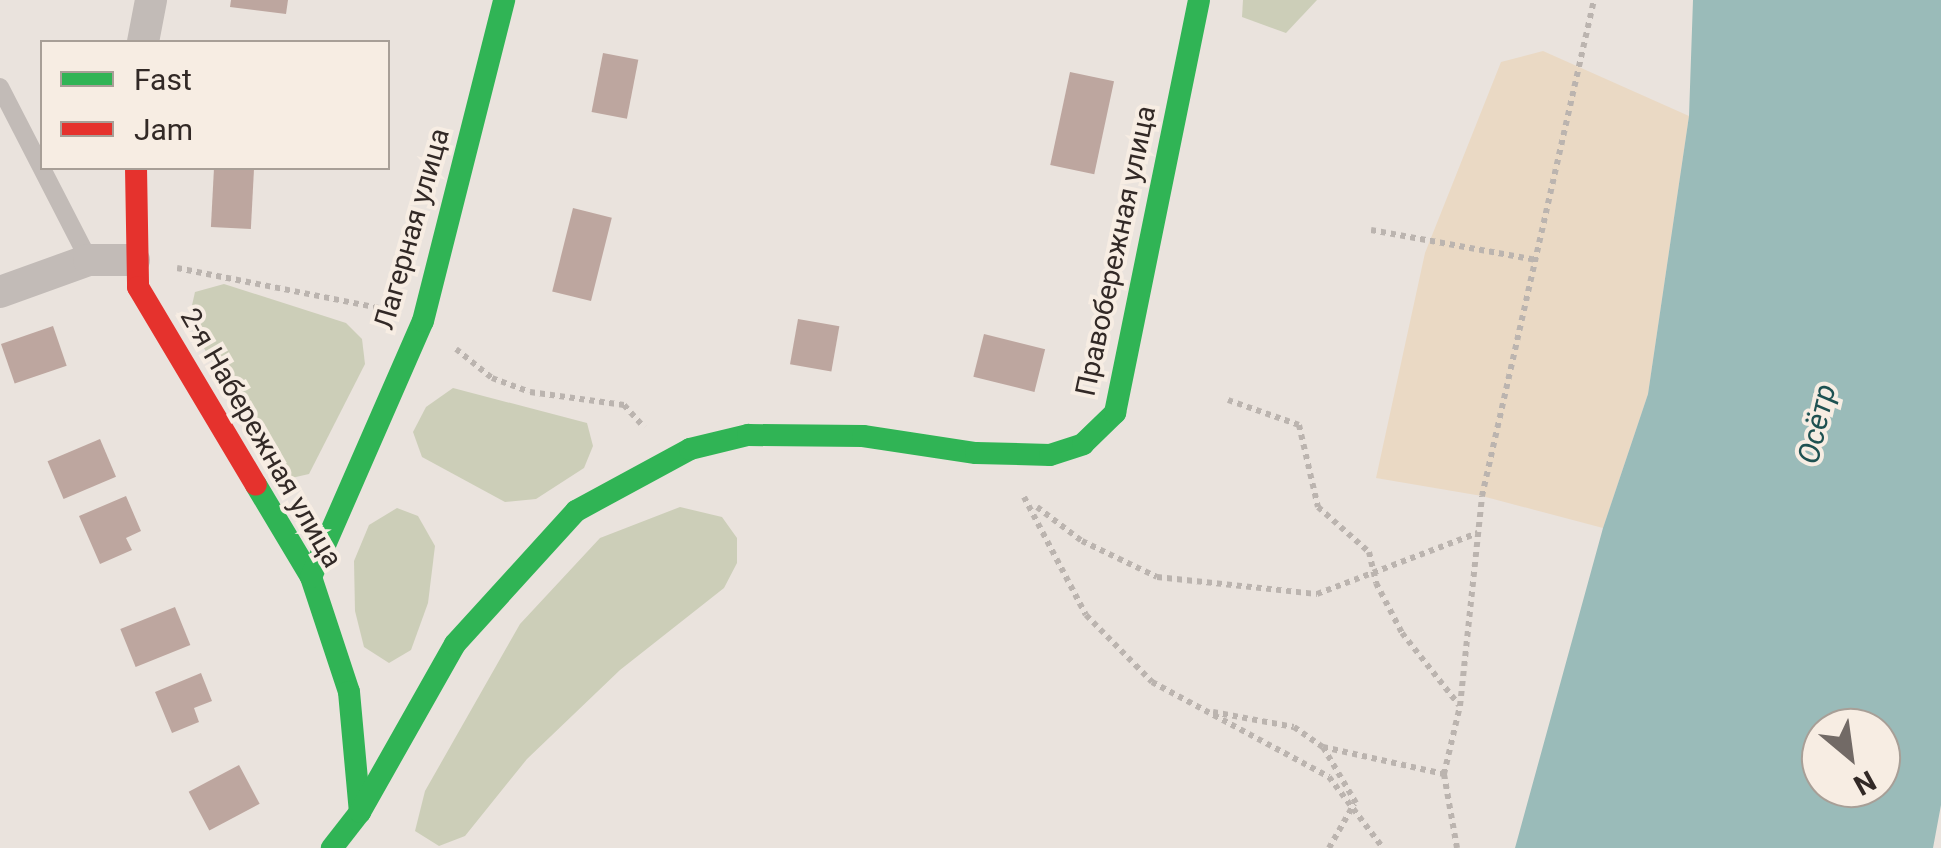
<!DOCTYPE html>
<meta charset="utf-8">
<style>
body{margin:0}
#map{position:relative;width:1941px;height:848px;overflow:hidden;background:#eae3dd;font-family:Roboto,sans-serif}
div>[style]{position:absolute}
.green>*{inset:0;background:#ccceb8}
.sand>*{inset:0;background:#ead9c4}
.water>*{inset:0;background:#9abbb9}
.building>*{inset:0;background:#bda69f;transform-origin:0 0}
.path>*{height:6px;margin-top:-3px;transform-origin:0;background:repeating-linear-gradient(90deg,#bbb4af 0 5px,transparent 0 10px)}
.lane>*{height:18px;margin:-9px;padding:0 9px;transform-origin:9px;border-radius:9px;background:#c2bbb7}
.street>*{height:32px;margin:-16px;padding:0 16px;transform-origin:16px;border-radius:16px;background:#c2bbb7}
.fast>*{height:22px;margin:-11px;padding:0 11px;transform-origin:11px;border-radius:11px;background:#30b455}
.jam>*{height:22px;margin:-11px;padding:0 11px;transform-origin:11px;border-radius:11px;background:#e5322d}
span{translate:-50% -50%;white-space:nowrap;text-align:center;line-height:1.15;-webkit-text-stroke:8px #f7ede3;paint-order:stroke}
.street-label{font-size:28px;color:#322926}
.water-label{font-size:30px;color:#1e5151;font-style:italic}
.legend{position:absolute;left:40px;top:40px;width:350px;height:130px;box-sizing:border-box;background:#f7ede3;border:2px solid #a89f97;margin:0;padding:12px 18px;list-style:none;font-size:30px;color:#322926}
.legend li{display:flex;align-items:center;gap:20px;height:50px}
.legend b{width:50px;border:2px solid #a89f97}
.north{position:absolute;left:1801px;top:708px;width:100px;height:100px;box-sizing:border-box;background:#f7ede3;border:2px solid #a89f97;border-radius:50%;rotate:151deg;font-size:28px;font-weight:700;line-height:40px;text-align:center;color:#322926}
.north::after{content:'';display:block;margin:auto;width:35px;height:45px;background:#726a66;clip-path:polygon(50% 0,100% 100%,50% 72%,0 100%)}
</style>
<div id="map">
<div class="green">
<div style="clip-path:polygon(1243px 0,1317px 0,1286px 33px,1242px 17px)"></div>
<div style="clip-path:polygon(224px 284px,346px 323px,362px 339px,365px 364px,309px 474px,287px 479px,188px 323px,195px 292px)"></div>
<div style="clip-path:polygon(453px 388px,587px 423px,593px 446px,584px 468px,536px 499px,505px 502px,422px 457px,413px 432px,426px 407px)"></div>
<div style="clip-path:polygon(680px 507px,722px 517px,737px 538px,737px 563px,724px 588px,620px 670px,527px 759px,465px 836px,439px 846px,415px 831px,425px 791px,520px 624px,600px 538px)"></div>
<div style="clip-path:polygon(397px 508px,418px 516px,435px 546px,428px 603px,411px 650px,389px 663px,364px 647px,355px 611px,354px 561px,369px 525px)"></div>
</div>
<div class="sand">
<div style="clip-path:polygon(1543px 51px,1689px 116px,1648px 394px,1603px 528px,1482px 496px,1376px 478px,1425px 253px,1501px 62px)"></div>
</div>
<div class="water">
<div style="clip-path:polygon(evenodd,1693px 0,1941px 0,1941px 805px,1933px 848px,1515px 848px,1603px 528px,1648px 394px,1689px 116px,1693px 0,1821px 728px,1881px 728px,1881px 788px,1821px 788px,1821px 728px)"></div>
</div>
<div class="building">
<div style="clip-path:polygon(231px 0,288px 0,286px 14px,230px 7px)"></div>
<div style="left:603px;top:53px;width:36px;height:60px;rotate:11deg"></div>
<div style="left:1070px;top:72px;width:45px;height:95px;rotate:12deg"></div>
<div style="left:214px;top:168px;width:40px;height:59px;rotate:3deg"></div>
<div style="left:573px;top:208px;width:40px;height:86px;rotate:14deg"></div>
<div style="left:798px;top:319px;width:42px;height:46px;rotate:10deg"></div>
<div style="left:53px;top:326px;width:42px;height:55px;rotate:71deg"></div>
<div style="left:984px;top:334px;width:63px;height:44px;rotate:14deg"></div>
<div style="left:100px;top:439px;width:41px;height:57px;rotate:67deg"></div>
<div style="clip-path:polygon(126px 496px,141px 531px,126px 538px,132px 550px,100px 564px,79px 516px)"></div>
<div style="left:175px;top:607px;width:41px;height:59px;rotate:68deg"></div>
<div style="clip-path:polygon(201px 673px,212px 701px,194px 708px,199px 722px,172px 733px,155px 692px)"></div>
<div style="left:239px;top:765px;width:44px;height:57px;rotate:62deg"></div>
</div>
<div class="path">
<div style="left:1371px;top:230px;width:168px;rotate:10.3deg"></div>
<div style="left:177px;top:268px;width:212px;rotate:11.2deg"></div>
<div style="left:456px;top:349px;width:46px;rotate:38.9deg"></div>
<div style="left:492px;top:378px;width:40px;rotate:20.2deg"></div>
<div style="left:530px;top:392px;width:95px;rotate:7.9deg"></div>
<div style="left:624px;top:405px;width:30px;rotate:48deg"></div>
<div style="left:1228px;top:400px;width:75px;rotate:19.4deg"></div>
<div style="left:1299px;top:425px;width:84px;rotate:77deg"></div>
<div style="left:1318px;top:507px;width:68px;rotate:41.4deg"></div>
<div style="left:1369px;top:552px;width:32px;rotate:77deg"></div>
<div style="left:1376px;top:583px;width:56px;rotate:62.5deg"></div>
<div style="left:1402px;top:633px;width:92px;rotate:51.6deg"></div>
<div style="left:1024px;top:497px;width:133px;rotate:62.3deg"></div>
<div style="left:1086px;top:615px;width:94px;rotate:45.4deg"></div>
<div style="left:1152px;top:682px;width:201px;rotate:28.2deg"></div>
<div style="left:1329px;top:777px;width:89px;rotate:52.7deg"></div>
<div style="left:1037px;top:507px;width:56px;rotate:37.1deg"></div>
<div style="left:1082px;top:541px;width:83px;rotate:25.6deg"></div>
<div style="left:1157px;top:577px;width:161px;rotate:6.1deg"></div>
<div style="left:1317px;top:594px;width:172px;rotate:-20.8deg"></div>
<div style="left:1213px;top:712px;width:82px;rotate:10.5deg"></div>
<div style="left:1294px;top:727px;width:35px;rotate:35deg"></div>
<div style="left:1323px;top:747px;width:65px;rotate:59.5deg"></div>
<div style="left:1323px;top:747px;width:124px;rotate:12.6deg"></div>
<div style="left:1329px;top:848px;width:51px;rotate:-60.4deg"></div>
<div style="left:1457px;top:848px;width:75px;rotate:-100deg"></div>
<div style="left:1444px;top:774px;width:70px;rotate:-76.8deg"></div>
<div style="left:1460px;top:706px;width:211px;rotate:-84deg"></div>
<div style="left:1482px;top:496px;width:508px;rotate:-77.28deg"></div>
</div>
<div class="lane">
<div style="left:0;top:87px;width:195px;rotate:62.8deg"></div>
</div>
<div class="street">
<div style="left:143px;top:42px;width:43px;rotate:-79.2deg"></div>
<div style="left:0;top:292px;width:95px;rotate:-19.8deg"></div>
<div style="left:89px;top:260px;width:45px"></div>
</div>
<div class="fast">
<div style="left:256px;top:485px;width:107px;rotate:59.1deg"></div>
<div style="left:311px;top:577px;width:121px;rotate:71.7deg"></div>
<div style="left:349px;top:692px;width:121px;rotate:84.8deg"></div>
<div style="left:360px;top:812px;width:46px;rotate:127.9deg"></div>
<div style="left:311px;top:577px;width:279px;rotate:-66.4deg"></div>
<div style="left:423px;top:321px;width:331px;rotate:-75.8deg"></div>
<div style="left:360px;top:812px;width:193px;rotate:-60.5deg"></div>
<div style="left:455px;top:644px;width:180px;rotate:-47.7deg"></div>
<div style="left:576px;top:511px;width:130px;rotate:-28.5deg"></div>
<div style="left:690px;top:449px;width:60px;rotate:-13.6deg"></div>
<div style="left:748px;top:435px;width:115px;rotate:0.5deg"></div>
<div style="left:863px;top:436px;width:114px;rotate:8.6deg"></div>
<div style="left:976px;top:453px;width:74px;rotate:1.5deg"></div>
<div style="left:1050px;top:455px;width:35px;rotate:-18deg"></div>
<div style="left:1083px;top:444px;width:45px;rotate:-44.1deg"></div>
<div style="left:1115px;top:413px;width:421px;rotate:-78.5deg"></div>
</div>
<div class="jam">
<div style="left:136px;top:168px;width:119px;rotate:89deg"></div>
<div style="left:138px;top:287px;width:230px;rotate:59.2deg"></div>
</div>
<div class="street-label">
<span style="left:412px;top:229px;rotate:-74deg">Лагерная улица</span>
<span style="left:1116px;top:251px;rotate:-78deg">Правобережная улица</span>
<span style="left:261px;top:438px;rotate:60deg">2-я Набережная улица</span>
</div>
<div class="water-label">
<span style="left:1817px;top:424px;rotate:-77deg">Осётр</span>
</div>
<ul class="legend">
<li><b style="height:12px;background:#30b455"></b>Fast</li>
<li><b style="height:12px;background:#e5322d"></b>Jam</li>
</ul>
<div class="north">N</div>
</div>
